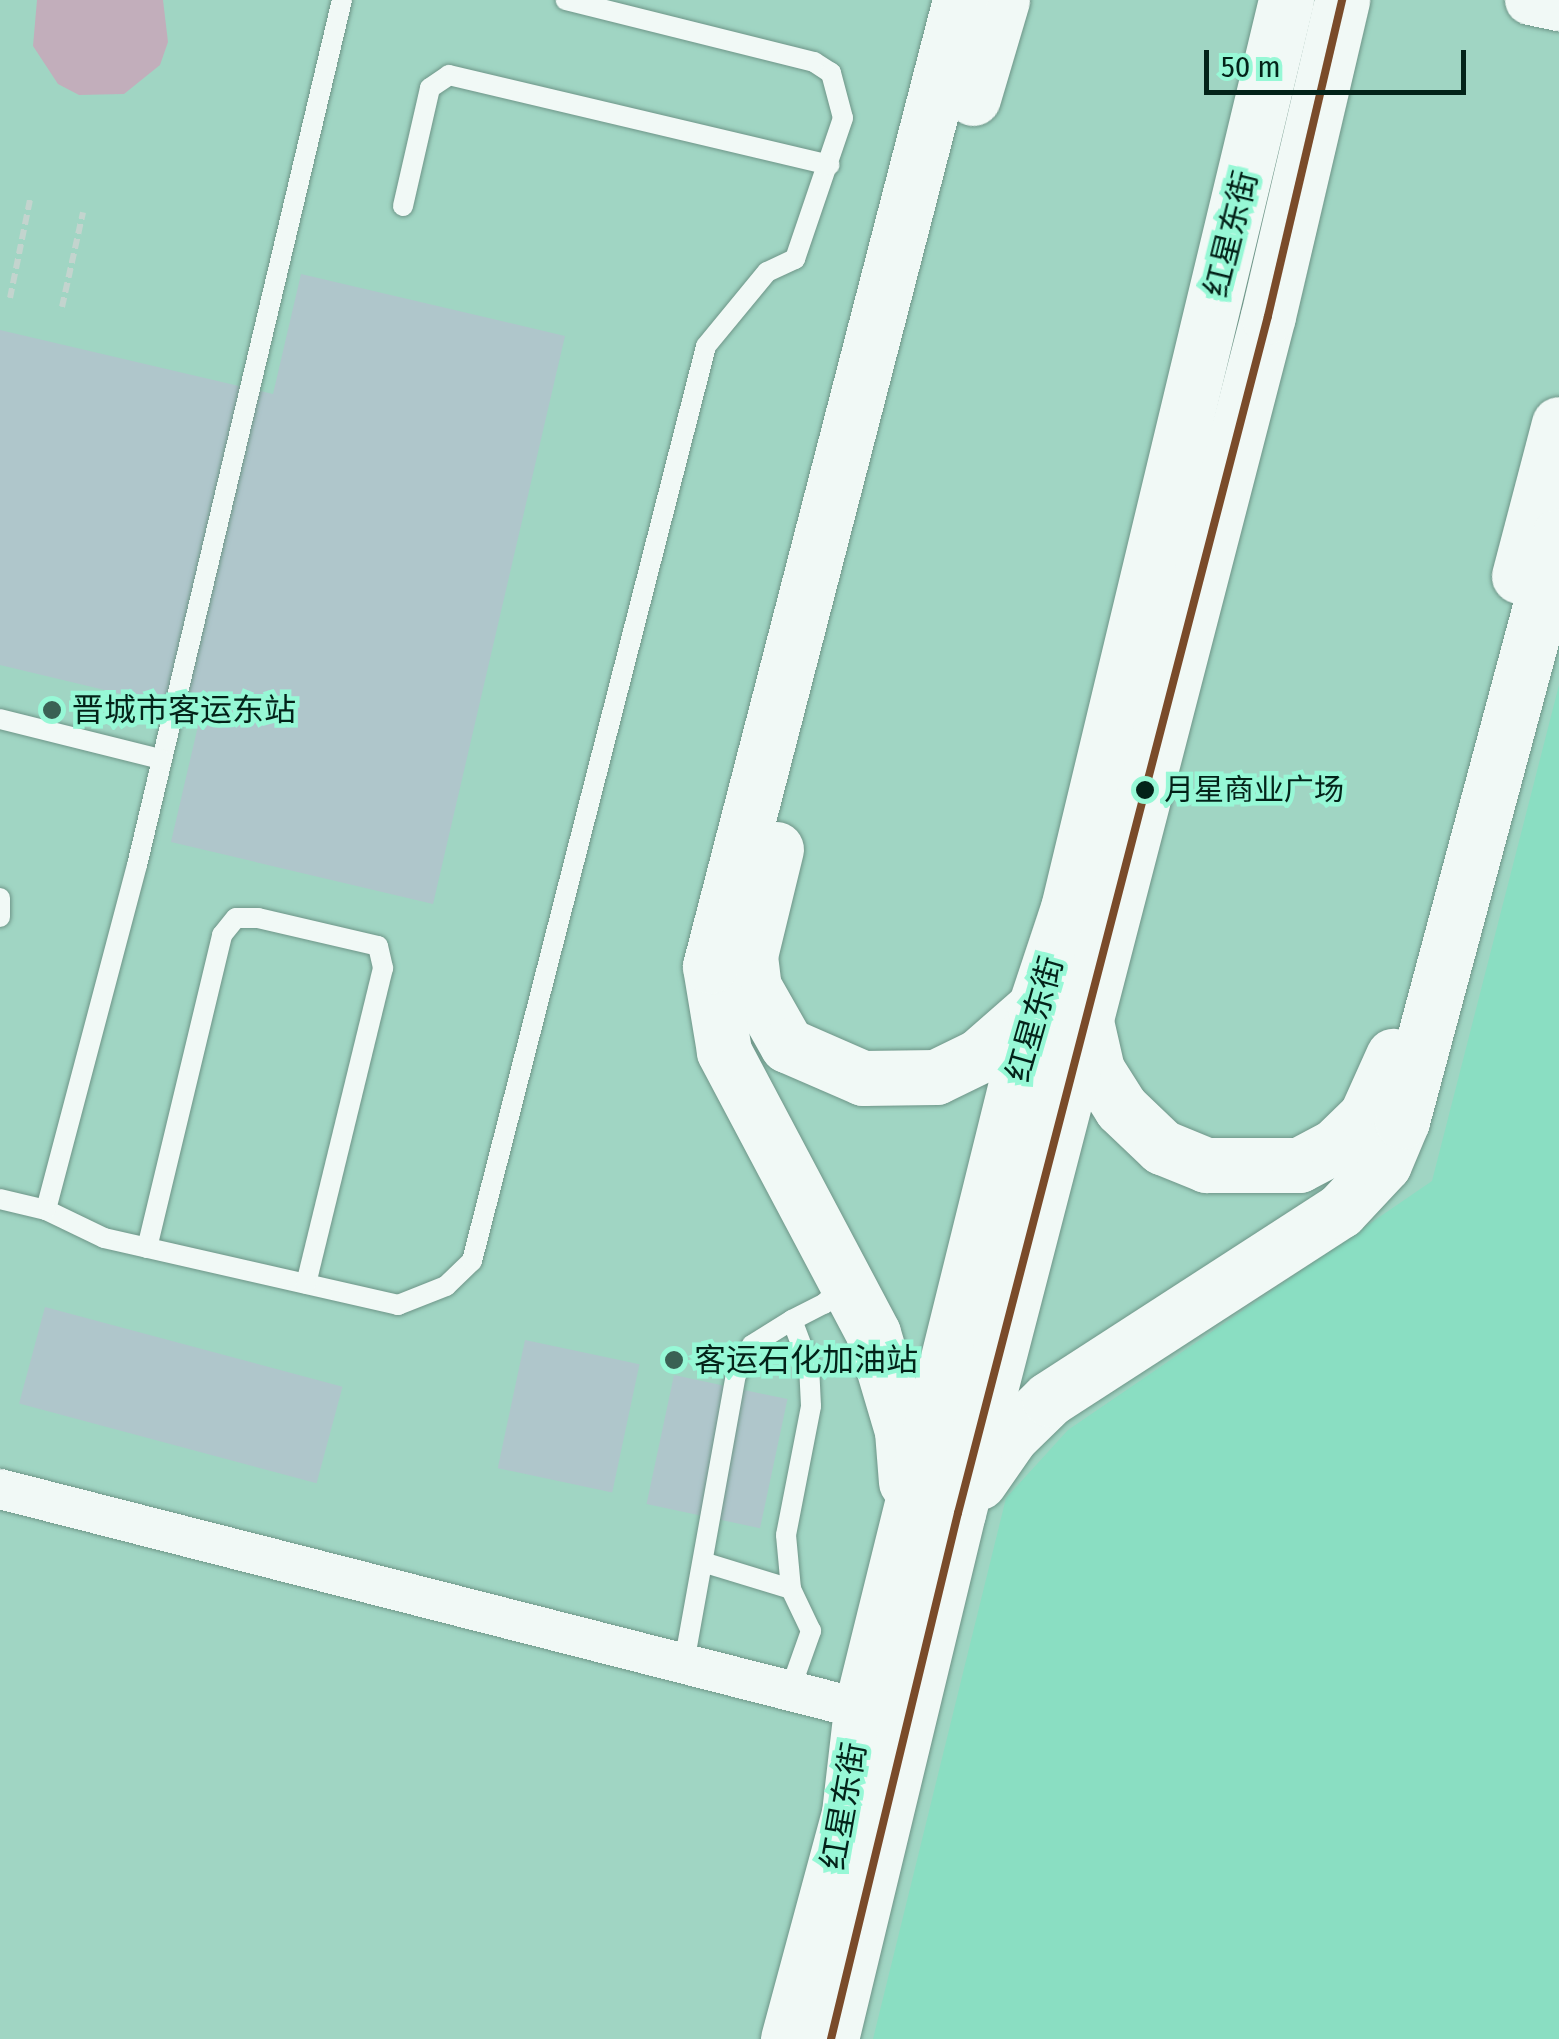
<!DOCTYPE html>
<meta charset="utf-8">
<style>
body{margin:0}
#map{position:relative;width:1559px;height:2039px;overflow:hidden;background:#a0d5c3;font-family:"Fira Sans Condensed","Noto Sans SC",sans-serif}
div>[style]{position:absolute}
.built>*{inset:0;background:#8adec2}
.green>*{inset:0;background:#c2aebb}
.building>*{inset:0;background:#afc6cb;transform-origin:0 0}
.path>*{height:6px;margin-top:-3px;transform-origin:0;background:repeating-linear-gradient(90deg,#c3d4ce 0 10px,transparent 0 15px)}
.roads{filter:drop-shadow(0 0 2px #6e9588) drop-shadow(0 0 2px #6e9588)}
.service>*{height:20px;margin:-10px;padding:0 10px;transform-origin:10px;border-radius:10px;background:#f1f9f6}
.minor>*{height:40px;margin:-20px;padding:0 20px;transform-origin:20px;border-radius:20px;background:#f1f9f6}
.tertiary>*{height:50px;margin:-25px;padding:0 25px;transform-origin:25px;border-radius:25px;background:#f1f9f6}
.secondary>*{height:55px;margin:-27.5px;padding:0 27.5px;transform-origin:27.5px;border-radius:27.5px;background:#f1f9f6}
.bus-1>*{height:8px;margin:-4px;padding:0 4px;transform-origin:4px;border-radius:4px;background:#7a4b2a}
.dots>*{width:28px;height:28px;translate:-50% -50%;box-sizing:border-box;border:5px solid #97f8d6;border-radius:50%}
span{translate:-50% -50%;white-space:nowrap;text-align:center;line-height:1.15;-webkit-text-stroke:9px #97f8d6;paint-order:stroke}
.bus-label{font-size:30px;color:#032319}
.left{translate:0 -50%;text-align:left}
.street-label{font-size:32px;color:#032319}
.poi-label{font-size:32px;color:#032319}
.scale{position:absolute;left:1204px;top:50px;width:262px;height:45px;box-sizing:border-box;border:5px solid #032319;border-top:0;padding-left:12px;font-size:30px;line-height:35px;white-space:nowrap;color:#032319;-webkit-text-stroke:8px #97f8d6;paint-order:stroke}
</style>
<div id="map">
<div class="built">
<div style="clip-path:polygon(1559px 685px,1559px 2039px,873px 2039px,1006px 1498px,1068px 1430px,1432px 1181px)"></div>
</div>
<div class="green">
<div style="clip-path:polygon(37px 0,163px 0,168px 42px,160px 65px,124px 94px,79px 95px,58px 84px,33px 46px)"></div>
</div>
<div class="building">
<div style="clip-path:polygon(301px 274px,565px 336px,433px 904px,171px 842px,201px 713px,0 665px,0 330px,273px 394px)"></div>
<div style="left:45px;top:1307px;width:308px;height:100px;rotate:15deg"></div>
<div style="left:525px;top:1340px;width:117px;height:131px;rotate:12deg"></div>
<div style="left:674px;top:1375px;width:116px;height:132px;rotate:12deg"></div>
</div>
<div class="path">
<div style="left:10px;top:298px;width:100px;rotate:-78.5deg"></div>
<div style="left:62px;top:307px;width:97px;rotate:-77.5deg"></div>
</div>
<div class="roads">
<div class="service">
<div style="left:342px;top:0;width:889px;rotate:103.33deg"></div>
<div style="left:137px;top:865px;width:357px;rotate:104.8deg"></div>
<div style="left:46px;top:1210px;width:64px;rotate:25.8deg"></div>
<div style="left:104px;top:1238px;width:302px;rotate:12.8deg"></div>
<div style="left:398px;top:1305px;width:52px;rotate:-21.6deg"></div>
<div style="left:446px;top:1286px;width:36px;rotate:-44deg"></div>
<div style="left:472px;top:1261px;width:944px;rotate:-75.65deg"></div>
<div style="left:706px;top:346px;width:96px;rotate:-50.5deg"></div>
<div style="left:767px;top:272px;width:31px;rotate:-25deg"></div>
<div style="left:795px;top:259px;width:149px;rotate:-71.2deg"></div>
<div style="left:843px;top:118px;width:47px;rotate:-104.9deg"></div>
<div style="left:831px;top:73px;width:20px;rotate:-147deg"></div>
<div style="left:814px;top:62px;width:256px;rotate:-166deg"></div>
<div style="left:403px;top:206px;width:121px;rotate:-77.1deg"></div>
<div style="left:430px;top:88px;width:23px;rotate:-34deg"></div>
<div style="left:449px;top:75px;width:391px;rotate:13.3deg"></div>
<div style="left:0;top:719px;width:166px;rotate:14deg"></div>
<div style="left:0;top:898px;width:19px;rotate:90deg"></div>
<div style="left:0;top:1199px;width:47px;rotate:13.4deg"></div>
<div style="left:147px;top:1248px;width:322px;rotate:-76.5deg"></div>
<div style="left:222px;top:935px;width:22px;rotate:-51deg"></div>
<div style="left:236px;top:918px;width:22px"></div>
<div style="left:258px;top:918px;width:123px;rotate:13.1deg"></div>
<div style="left:378px;top:946px;width:23px;rotate:77deg"></div>
<div style="left:383px;top:968px;width:325px;rotate:103.7deg"></div>
<div style="left:706px;top:1563px;width:89px;rotate:17deg"></div>
<div style="left:684px;top:1663px;width:293px;rotate:-79.8deg"></div>
<div style="left:736px;top:1375px;width:34px;rotate:-62deg"></div>
<div style="left:752px;top:1345px;width:47px;rotate:-32deg"></div>
<div style="left:790px;top:1690px;width:63px;rotate:-70.4deg"></div>
<div style="left:811px;top:1631px;width:47px;rotate:-115.5deg"></div>
<div style="left:791px;top:1589px;width:54px;rotate:-95.3deg"></div>
<div style="left:786px;top:1535px;width:131px;rotate:-79deg"></div>
<div style="left:811px;top:1406px;width:41px;rotate:-92.8deg"></div>
<div style="left:809px;top:1365px;width:48px;rotate:-110.7deg"></div>
<div style="left:792px;top:1320px;width:36px;rotate:-27deg"></div>
<div style="left:824px;top:1304px;width:28px;rotate:-44deg"></div>
</div>
<div class="minor">
<div style="left:0;top:1489px;width:889px;rotate:14.33deg"></div>
</div>
<div class="tertiary">
<div style="left:1530px;top:0;width:30px;rotate:12deg"></div>
</div>
<div class="secondary">
<div style="left:973px;top:98px;width:102px;rotate:-73.5deg"></div>
<div style="left:1519px;top:576px;width:157px;rotate:-75.3deg"></div>
<div style="left:776px;top:849px;width:110px;rotate:103.7deg"></div>
<div style="left:750px;top:956px;width:31px;rotate:83deg"></div>
<div style="left:754px;top:987px;width:67px;rotate:60.4deg"></div>
<div style="left:787px;top:1045px;width:83px;rotate:23.5deg"></div>
<div style="left:863px;top:1078px;width:73px;rotate:-0.8deg"></div>
<div style="left:936px;top:1077px;width:48px;rotate:-26deg"></div>
<div style="left:979px;top:1056px;width:74px;rotate:-41.2deg"></div>
<div style="left:1085px;top:1017px;width:54px;rotate:77.2deg"></div>
<div style="left:1097px;top:1070px;width:45px;rotate:57.7deg"></div>
<div style="left:1121px;top:1108px;width:57px;rotate:43.6deg"></div>
<div style="left:1162px;top:1147px;width:48px;rotate:22.2deg"></div>
<div style="left:1206px;top:1165px;width:93px"></div>
<div style="left:1299px;top:1165px;width:41px;rotate:-27.8deg"></div>
<div style="left:1335px;top:1146px;width:43px;rotate:-44.1deg"></div>
<div style="left:1366px;top:1116px;width:66px;rotate:-65.8deg"></div>
<div style="left:906px;top:1482px;width:51px;rotate:-94.5deg"></div>
<div style="left:902px;top:1431px;width:102px;rotate:-106.5deg"></div>
<div style="left:873px;top:1333px;width:319px;rotate:-117.9deg"></div>
<div style="left:724px;top:1051px;width:86px;rotate:-99.4deg"></div>
<div style="left:710px;top:966px;width:998px;rotate:-75.49deg"></div>
<div style="left:979px;top:1482px;width:56px;rotate:-55.2deg"></div>
<div style="left:1011px;top:1436px;width:53px;rotate:-44.2deg"></div>
<div style="left:1049px;top:1399px;width:346px;rotate:-32.9deg"></div>
<div style="left:1340px;top:1211px;width:64px;rotate:-46.9deg"></div>
<div style="left:1384px;top:1164px;width:47px;rotate:-67.3deg"></div>
<div style="left:1402px;top:1121px;width:606px;rotate:-74.98deg"></div>
<div style="left:788px;top:2039px;width:234px;rotate:-74.9deg"></div>
<div style="left:849px;top:1813px;width:105px;rotate:-83.4deg"></div>
<div style="left:861px;top:1709px;width:723px;rotate:-76.08deg"></div>
<div style="left:1035px;top:1007px;width:104px;rotate:-71.6deg"></div>
<div style="left:1068px;top:908px;width:934px;rotate:-76.5deg"></div>
<div style="left:831px;top:2039px;width:541px;rotate:-76.43deg"></div>
<div style="left:958px;top:1513px;width:1236px;rotate:-75.48deg"></div>
<div style="left:1268px;top:316px;width:325px;rotate:-76.8deg"></div>
</div>
</div>
<div class="bus-1">
<div style="left:831px;top:2039px;width:541px;rotate:-76.43deg"></div>
<div style="left:958px;top:1513px;width:1236px;rotate:-75.48deg"></div>
<div style="left:1268px;top:316px;width:325px;rotate:-76.8deg"></div>
</div>
<div class="dots">
<div style="left:52px;top:710px;background:#3a6154"></div>
<div style="left:1145px;top:790px;background:#032319"></div>
<div style="left:674px;top:1360px;background:#3a6154"></div>
</div>
<div class="bus-label">
<span class="left" style="left:1164px;top:790px">月星商业广场</span>
</div>
<div class="street-label">
<span style="left:1231px;top:234px;rotate:-76deg">红星东街</span>
<span style="left:1035px;top:1019px;rotate:-74deg">红星东街</span>
<span style="left:844px;top:1806px;rotate:-80deg">红星东街</span>
</div>
<div class="poi-label">
<span class="left" style="left:72px;top:710px">晋城市客运东站</span>
<span class="left" style="left:694px;top:1360px">客运石化加油站</span>
</div>
<div class="scale">50 m</div>
</div>
